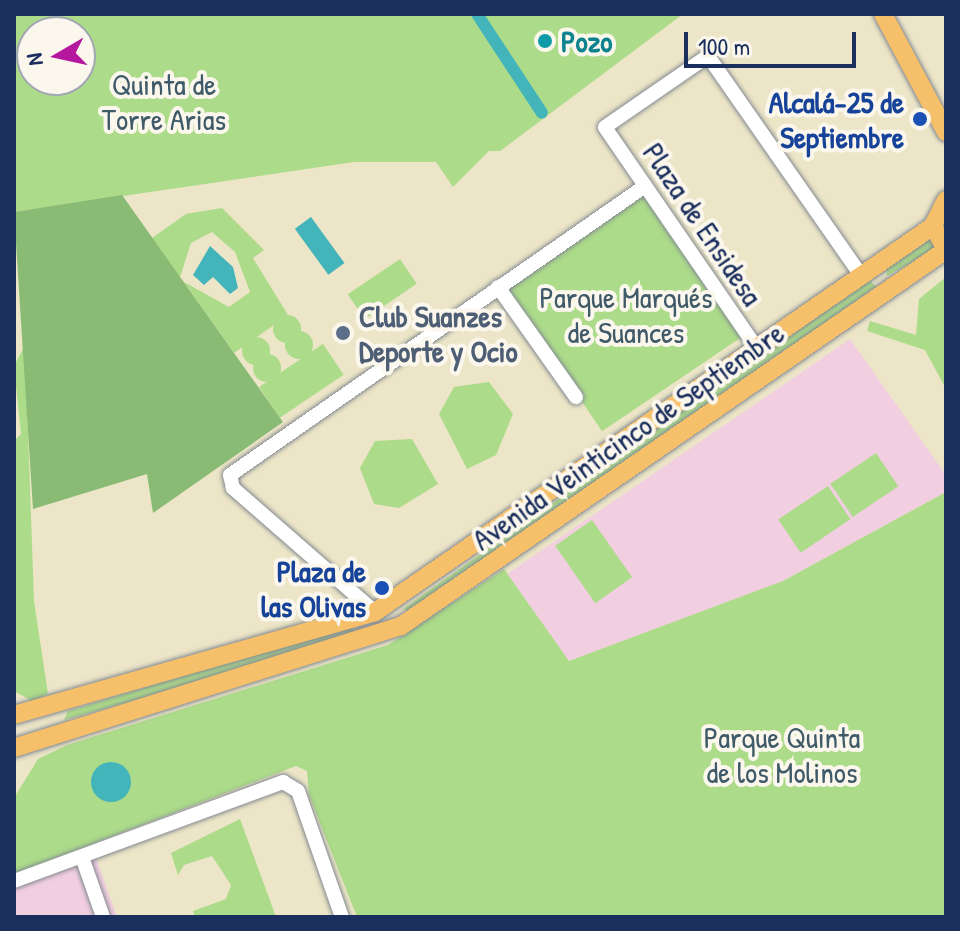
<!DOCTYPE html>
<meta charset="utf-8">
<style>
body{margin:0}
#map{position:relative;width:960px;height:931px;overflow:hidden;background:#ece5c7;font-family:"Patrick Hand",sans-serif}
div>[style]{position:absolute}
.built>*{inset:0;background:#f2cfe0}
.green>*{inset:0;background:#acdb89;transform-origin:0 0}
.round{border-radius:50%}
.forest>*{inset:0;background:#89bb75}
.water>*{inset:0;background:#44b4bb;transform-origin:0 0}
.canal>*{height:12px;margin:-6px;padding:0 6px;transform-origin:6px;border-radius:6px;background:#44b4bb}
.roads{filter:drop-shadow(0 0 2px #848a92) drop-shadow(0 0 2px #848a92)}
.minor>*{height:14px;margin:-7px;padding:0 7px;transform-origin:7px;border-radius:7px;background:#fff}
.major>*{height:18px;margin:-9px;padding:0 9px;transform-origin:9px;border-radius:9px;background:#f6c06b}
.dots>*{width:22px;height:22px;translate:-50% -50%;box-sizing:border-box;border:4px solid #fbf7ec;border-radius:50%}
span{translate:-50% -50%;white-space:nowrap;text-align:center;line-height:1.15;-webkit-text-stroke:8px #fbf7ec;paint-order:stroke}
.culture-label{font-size:30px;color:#0d838f;font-weight:700}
.left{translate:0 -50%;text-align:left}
.park-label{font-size:30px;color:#3f5a69}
.transit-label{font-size:30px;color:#164399;font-weight:700}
.right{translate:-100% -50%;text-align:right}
.street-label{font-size:30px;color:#1b2f5e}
.service-label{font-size:30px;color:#4e5e75;font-weight:700}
.frame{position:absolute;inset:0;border:16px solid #1b2f5e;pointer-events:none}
.north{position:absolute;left:16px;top:16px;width:80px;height:80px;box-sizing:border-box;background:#fbf7ec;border:2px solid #a1a7b3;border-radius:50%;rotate:261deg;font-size:22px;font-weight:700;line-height:32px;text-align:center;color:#1b2f5e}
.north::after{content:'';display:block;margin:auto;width:28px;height:36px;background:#b5179e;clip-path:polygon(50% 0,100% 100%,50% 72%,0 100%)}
.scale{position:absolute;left:684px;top:32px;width:172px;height:36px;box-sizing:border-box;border:4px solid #1b2f5e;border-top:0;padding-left:10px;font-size:24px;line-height:28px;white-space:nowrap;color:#1b2f5e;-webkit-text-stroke:6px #fbf7ec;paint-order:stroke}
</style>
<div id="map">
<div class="built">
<div style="clip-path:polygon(850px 339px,946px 475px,946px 492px,783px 581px,569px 661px,507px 574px)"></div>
<div style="clip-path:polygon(96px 858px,117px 917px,14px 917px,14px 888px)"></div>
</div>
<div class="green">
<div style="clip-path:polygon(evenodd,14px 14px,683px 14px,500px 151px,489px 151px,453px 187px,436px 162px,354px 162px,14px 212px,14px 14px,32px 32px,80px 32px,80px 80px,32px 80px,32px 32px)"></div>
<div style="left:644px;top:193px;width:174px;height:168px;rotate:56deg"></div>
<div style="clip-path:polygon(222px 208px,264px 250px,253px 258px,288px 315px,234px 353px,184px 282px,229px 307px,250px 292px,235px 252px,212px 232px,191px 243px,180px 277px,152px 238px,186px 214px)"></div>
<div style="clip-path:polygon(932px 236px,940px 246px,887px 276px,886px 269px)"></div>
<div style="left:400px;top:259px;width:30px;height:63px;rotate:56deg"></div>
<div style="clip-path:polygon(946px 277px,946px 389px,925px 350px,867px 331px,870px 321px,916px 335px,919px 299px)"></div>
<div style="clip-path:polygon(869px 279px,876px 287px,411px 612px,403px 609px)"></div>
<div class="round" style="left:273px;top:315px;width:28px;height:28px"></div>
<div class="round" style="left:285px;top:331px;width:28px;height:28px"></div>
<div class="round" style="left:242px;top:337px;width:28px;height:28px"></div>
<div style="left:323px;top:344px;width:37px;height:77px;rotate:56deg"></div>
<div style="clip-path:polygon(25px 345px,34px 601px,48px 694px,32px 701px,14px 691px,14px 441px,21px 434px,14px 366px)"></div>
<div class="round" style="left:253px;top:354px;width:28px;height:28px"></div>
<div style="clip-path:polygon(489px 382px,513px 414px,496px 455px,467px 469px,439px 414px,454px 387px)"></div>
<div style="clip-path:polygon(412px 439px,438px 484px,399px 508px,374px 504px,360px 468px,375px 441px)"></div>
<div style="left:876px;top:453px;width:40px;height:55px;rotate:56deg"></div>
<div style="left:828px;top:486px;width:40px;height:60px;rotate:56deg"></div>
<div style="clip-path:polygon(946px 492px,946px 917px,357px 917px,309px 795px,307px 771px,296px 766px,14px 874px,14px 798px,38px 759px,67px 745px,388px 645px,504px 569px,569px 661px,783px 581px)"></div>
<div style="left:592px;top:520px;width:70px;height:45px;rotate:55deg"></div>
<div style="clip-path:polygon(351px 625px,357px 638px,64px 720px,68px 711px)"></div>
<div style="clip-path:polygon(240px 819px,276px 917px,195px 917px,193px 911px,226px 899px,231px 885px,212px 856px,184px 865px,178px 875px,171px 853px)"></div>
</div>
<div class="forest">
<div style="clip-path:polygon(122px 195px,283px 422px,153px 513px,147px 474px,33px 509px,14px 212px)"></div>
</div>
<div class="water">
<div style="left:311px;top:217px;width:57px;height:20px;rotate:54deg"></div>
<div style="clip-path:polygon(210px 246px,233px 267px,238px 288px,230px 294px,213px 277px,204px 285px,193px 275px)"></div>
<div class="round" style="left:91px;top:762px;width:40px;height:40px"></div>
</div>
<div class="canal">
<div style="left:477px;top:14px;width:118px;rotate:56.7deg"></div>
</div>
<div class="roads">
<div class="minor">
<div style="left:498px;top:287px;width:135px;rotate:54.7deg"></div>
<div style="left:758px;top:350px;width:270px;rotate:-124.5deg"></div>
<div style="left:605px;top:127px;width:125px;rotate:-34.6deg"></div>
<div style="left:708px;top:56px;width:269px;rotate:55.1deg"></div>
<div style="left:375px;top:612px;width:189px;rotate:-138.9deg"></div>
<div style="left:233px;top:488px;width:13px;rotate:-103deg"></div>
<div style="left:230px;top:475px;width:506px;rotate:-34.85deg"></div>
<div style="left:82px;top:857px;width:64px;rotate:70.7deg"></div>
<div style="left:14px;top:881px;width:287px;rotate:-20.2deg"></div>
<div style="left:283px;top:782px;width:17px;rotate:31deg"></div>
<div style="left:298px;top:791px;width:133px;rotate:70.8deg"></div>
</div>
<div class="major">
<div style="left:883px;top:14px;width:134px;rotate:61.9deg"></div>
<div style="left:946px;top:200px;width:29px;rotate:117deg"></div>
<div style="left:933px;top:226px;width:26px;rotate:61deg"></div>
<div style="left:14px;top:715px;width:375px;rotate:-15.9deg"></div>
<div style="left:375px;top:612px;width:678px;rotate:-34.67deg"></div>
<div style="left:14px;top:748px;width:406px;rotate:-17.5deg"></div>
<div style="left:401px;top:626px;width:662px;rotate:-34.6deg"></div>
</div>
</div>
<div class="dots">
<div style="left:545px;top:41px;background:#0f9aa8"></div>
<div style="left:920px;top:119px;background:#1a4fb4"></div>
<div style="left:343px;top:333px;background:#5c6f8a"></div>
<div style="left:382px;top:588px;background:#1a4fb4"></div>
</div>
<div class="culture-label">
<span class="left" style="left:561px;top:41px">Pozo</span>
</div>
<div class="park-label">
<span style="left:164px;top:101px">Quinta de<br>Torre Arias</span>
<span style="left:626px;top:314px">Parque Marqués<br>de Suances</span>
<span style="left:782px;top:754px">Parque Quinta<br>de los Molinos</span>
</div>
<div class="transit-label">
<span class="right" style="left:904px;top:119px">Alcalá-25 de<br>Septiembre</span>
<span class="right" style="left:366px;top:588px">Plaza de<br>las Olivas</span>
</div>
<div class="street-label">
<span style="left:703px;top:224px;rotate:56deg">Plaza de Ensidesa</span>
<span style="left:628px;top:436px;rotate:-35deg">Avenida Veinticinco de Septiembre</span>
</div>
<div class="service-label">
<span class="left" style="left:359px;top:333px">Club Suanzes<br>Deporte y Ocio</span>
</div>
<div class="frame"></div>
<div class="north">N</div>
<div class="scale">100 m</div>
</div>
